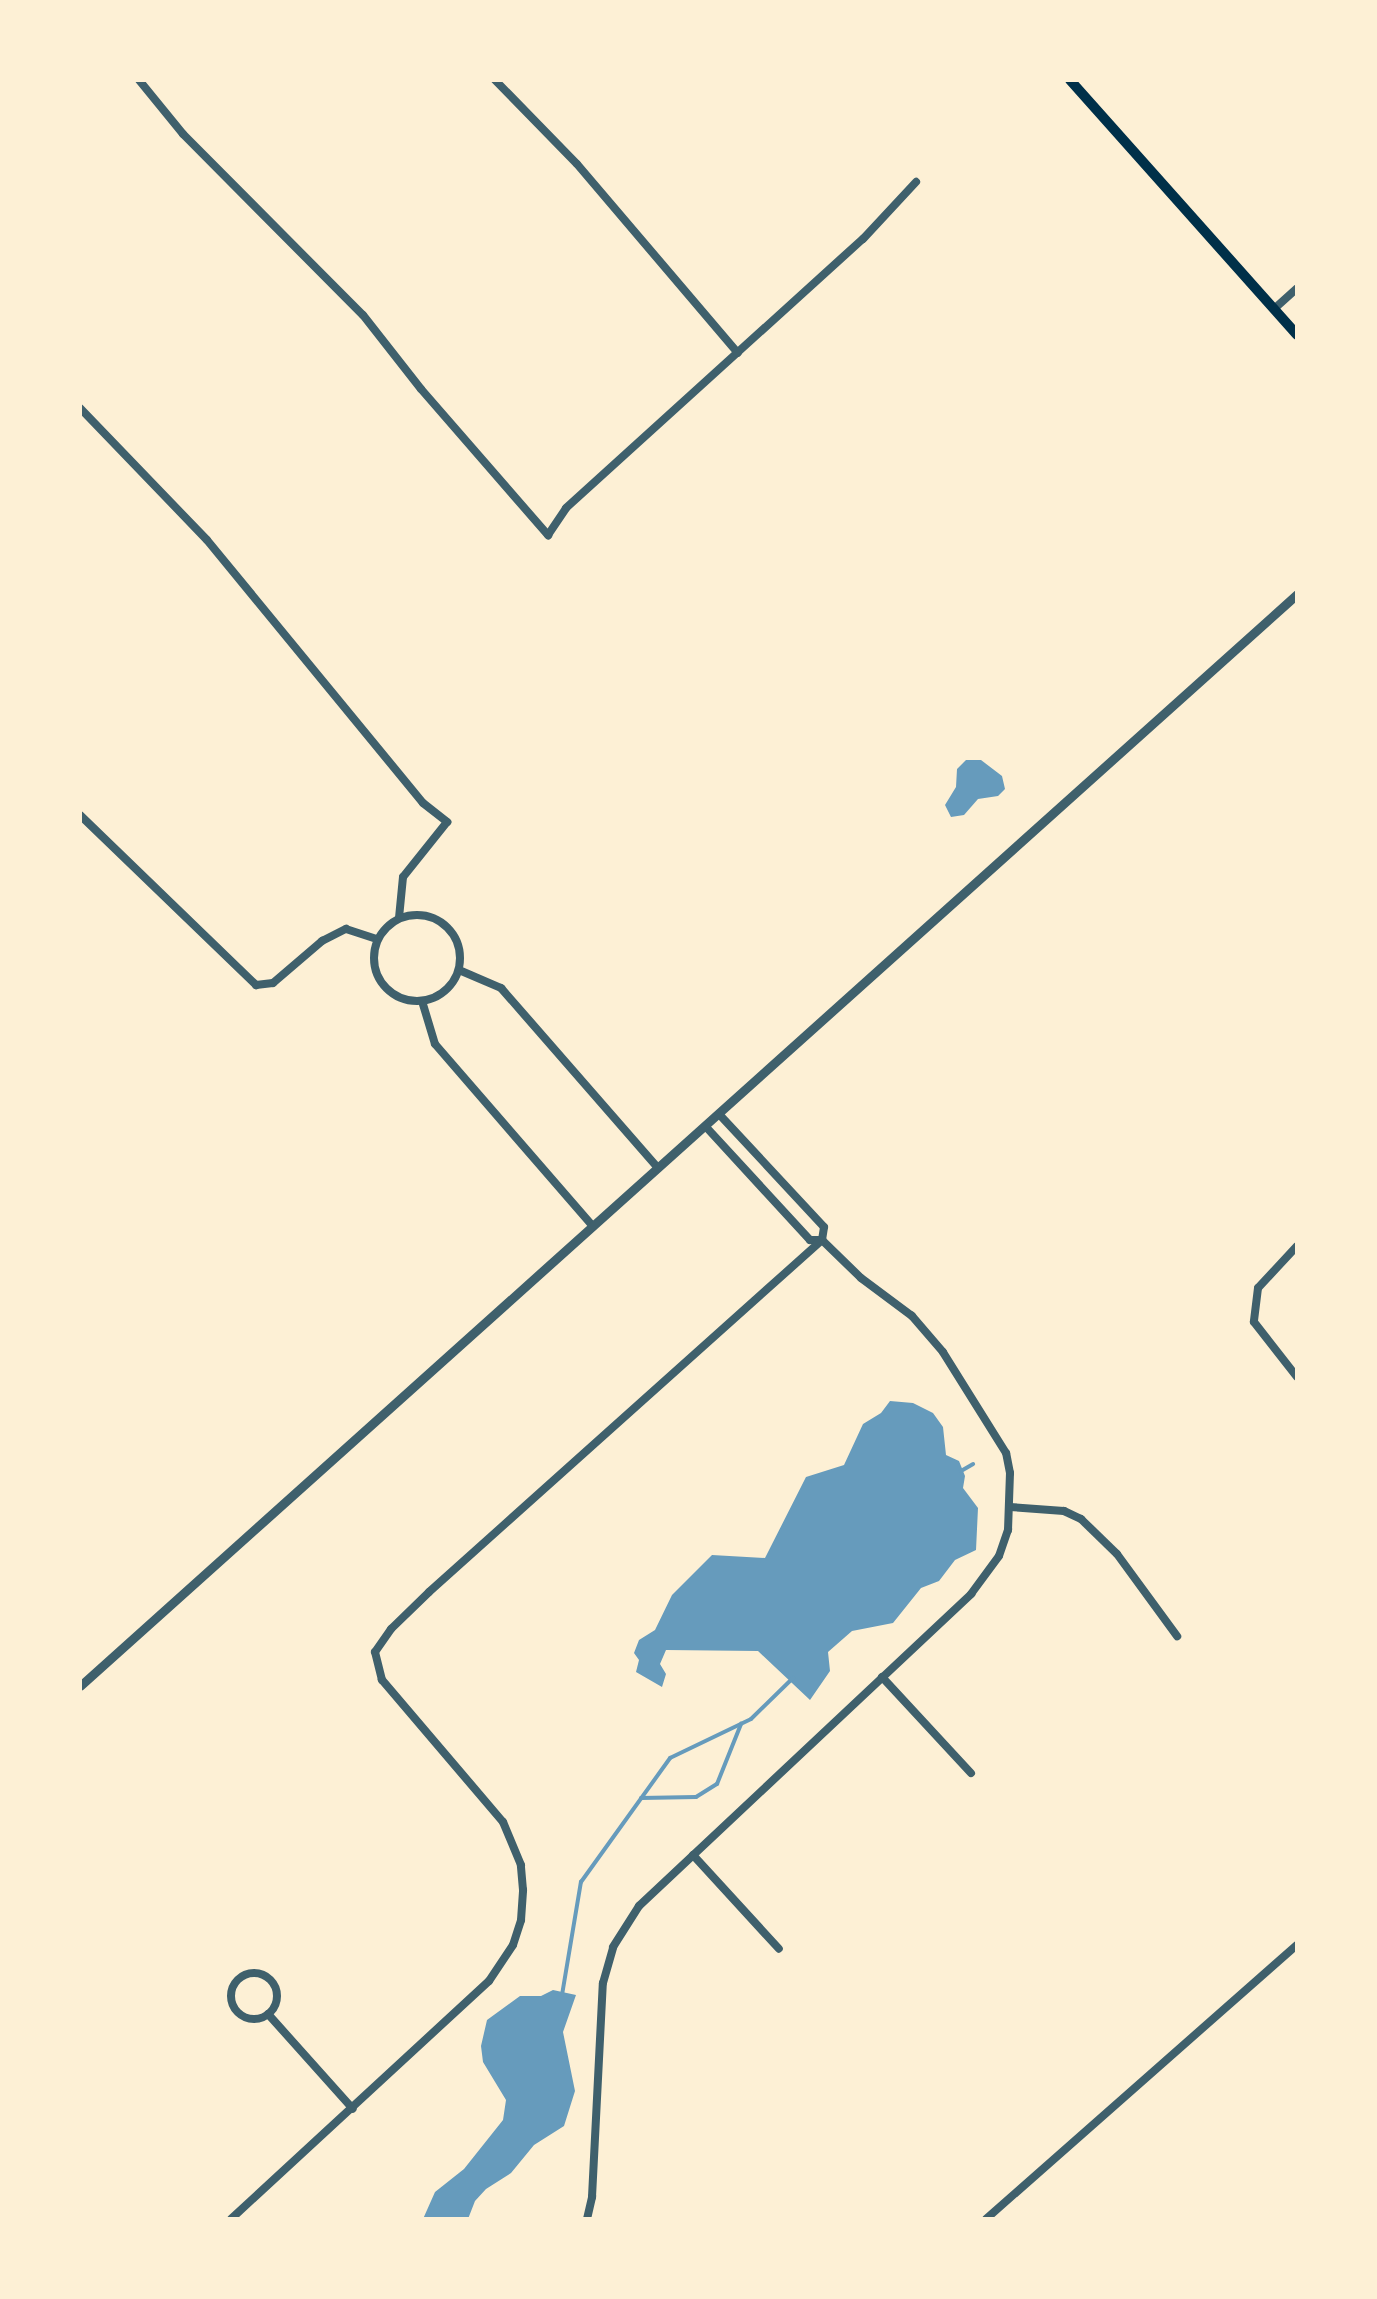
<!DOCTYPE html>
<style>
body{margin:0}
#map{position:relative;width:1377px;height:2299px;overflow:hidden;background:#fdf0d5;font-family:Figtree,sans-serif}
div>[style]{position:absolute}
.water>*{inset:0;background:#669bbc}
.stream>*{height:4px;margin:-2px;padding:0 2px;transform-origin:2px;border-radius:2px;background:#669bbc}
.minor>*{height:8px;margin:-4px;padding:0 4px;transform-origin:4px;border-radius:4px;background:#3f606c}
.minor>.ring{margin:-4px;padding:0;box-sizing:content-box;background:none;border:8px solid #3f606c;border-radius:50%}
.tertiary>*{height:9px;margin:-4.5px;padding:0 4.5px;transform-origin:4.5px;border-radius:4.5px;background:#3f606c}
.secondary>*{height:10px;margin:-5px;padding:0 5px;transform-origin:5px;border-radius:5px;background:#003049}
span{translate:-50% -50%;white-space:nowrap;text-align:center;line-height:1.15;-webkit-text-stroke:8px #fdf0d5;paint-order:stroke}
.frame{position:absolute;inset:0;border:82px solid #fdf0d5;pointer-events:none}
</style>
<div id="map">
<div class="water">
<div style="clip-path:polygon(981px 760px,1002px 776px,1005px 789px,998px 796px,978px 799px,964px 815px,951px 817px,945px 805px,956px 787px,957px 769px,966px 760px)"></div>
<div style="clip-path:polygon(890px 1401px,913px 1403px,933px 1413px,943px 1427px,946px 1455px,959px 1461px,965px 1476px,963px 1488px,978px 1508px,976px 1550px,955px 1560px,939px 1581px,921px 1588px,893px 1623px,852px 1631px,828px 1652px,830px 1671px,810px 1700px,758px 1651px,666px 1650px,660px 1664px,666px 1674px,662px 1687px,636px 1672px,639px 1660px,634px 1653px,639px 1640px,655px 1630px,672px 1595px,712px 1555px,765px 1558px,806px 1477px,844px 1465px,863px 1424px,881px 1413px)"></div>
<div style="clip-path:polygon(553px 1990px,576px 1995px,563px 2032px,575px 2091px,564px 2126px,534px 2145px,511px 2173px,486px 2189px,475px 2201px,468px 2219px,423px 2219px,435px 2192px,464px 2169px,503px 2120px,506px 2100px,483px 2062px,481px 2046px,487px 2020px,520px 1996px,541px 1996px)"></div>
</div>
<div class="stream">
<div style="left:961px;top:1471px;width:14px;rotate:-30deg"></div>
<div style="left:641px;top:1798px;width:55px;rotate:-1deg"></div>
<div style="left:696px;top:1797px;width:25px;rotate:-32deg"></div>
<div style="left:717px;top:1784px;width:65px;rotate:-68.2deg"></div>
<div style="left:562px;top:1995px;width:115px;rotate:-80.5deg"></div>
<div style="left:581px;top:1882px;width:153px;rotate:-54.3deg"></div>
<div style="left:670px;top:1758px;width:90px;rotate:-25.7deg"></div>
<div style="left:751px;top:1719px;width:59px;rotate:-44.3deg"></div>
</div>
<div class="minor">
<div style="left:139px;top:80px;width:70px;rotate:50.8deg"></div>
<div style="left:183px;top:134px;width:255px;rotate:45.2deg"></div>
<div style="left:363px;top:315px;width:94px;rotate:51.9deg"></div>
<div style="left:421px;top:389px;width:194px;rotate:49deg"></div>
<div style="left:548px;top:535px;width:32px;rotate:-56deg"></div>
<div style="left:566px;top:508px;width:401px;rotate:-42.2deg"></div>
<div style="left:863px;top:239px;width:78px;rotate:-47.1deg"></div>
<div style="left:495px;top:80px;width:117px;rotate:45.7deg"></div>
<div style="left:577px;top:164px;width:248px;rotate:49.6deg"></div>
<div style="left:1274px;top:309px;width:31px;rotate:-42deg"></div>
<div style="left:80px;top:408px;width:183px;rotate:46.1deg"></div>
<div style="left:207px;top:540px;width:340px;rotate:50.6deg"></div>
<div style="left:423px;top:803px;width:31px;rotate:38deg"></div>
<div style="left:447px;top:822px;width:70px;rotate:128.7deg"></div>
<div style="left:403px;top:877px;width:41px;rotate:95.6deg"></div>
<div style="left:80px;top:815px;width:245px;rotate:44deg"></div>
<div style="left:256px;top:985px;width:17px;rotate:-7deg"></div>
<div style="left:273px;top:983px;width:65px;rotate:-40.6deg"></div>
<div style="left:322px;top:941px;width:27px;rotate:-27deg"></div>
<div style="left:346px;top:929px;width:33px;rotate:18deg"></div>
<div class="ring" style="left:374px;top:915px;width:78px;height:78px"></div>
<div style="left:459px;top:970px;width:46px;rotate:23.2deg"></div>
<div style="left:501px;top:988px;width:239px;rotate:48.9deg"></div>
<div style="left:422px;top:1001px;width:45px;rotate:73.2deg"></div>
<div style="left:435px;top:1044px;width:238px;rotate:49.1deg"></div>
<div style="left:1297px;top:1246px;width:57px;rotate:132.9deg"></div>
<div style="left:1258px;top:1288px;width:34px;rotate:97deg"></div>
<div style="left:1254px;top:1322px;width:70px;rotate:52deg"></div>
<div style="left:1010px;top:1507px;width:54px;rotate:4.2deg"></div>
<div style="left:1064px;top:1511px;width:19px;rotate:25deg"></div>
<div style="left:1081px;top:1519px;width:50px;rotate:44.2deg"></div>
<div style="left:1117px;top:1554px;width:102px;rotate:53.8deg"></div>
<div style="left:882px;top:1677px;width:131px;rotate:47.2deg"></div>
<div style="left:693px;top:1855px;width:127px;rotate:47.5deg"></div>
<div class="ring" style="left:231px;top:1973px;width:38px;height:38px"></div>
<div style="left:268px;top:2014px;width:127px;rotate:48.2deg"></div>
<div style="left:231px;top:2219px;width:351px;rotate:-42.7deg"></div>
<div style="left:489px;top:1981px;width:43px;rotate:-56.3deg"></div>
<div style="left:513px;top:1945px;width:26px;rotate:-72deg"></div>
<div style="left:521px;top:1920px;width:30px;rotate:-86deg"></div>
<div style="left:523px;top:1890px;width:25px;rotate:-95deg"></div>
<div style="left:521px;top:1865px;width:47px;rotate:-112.7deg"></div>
<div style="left:503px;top:1822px;width:187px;rotate:-130.4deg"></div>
<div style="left:382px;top:1680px;width:29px;rotate:-104deg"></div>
<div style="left:375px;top:1652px;width:28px;rotate:-55deg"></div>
<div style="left:391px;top:1629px;width:53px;rotate:-44.2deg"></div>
<div style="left:429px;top:1592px;width:528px;rotate:-41.85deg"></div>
<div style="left:822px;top:1240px;width:13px;rotate:-81deg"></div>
<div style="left:824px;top:1227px;width:153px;rotate:-132.9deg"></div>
<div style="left:587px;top:2219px;width:23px;rotate:-77deg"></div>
<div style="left:592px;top:2197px;width:214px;rotate:-87.1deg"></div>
<div style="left:603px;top:1983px;width:37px;rotate:-74deg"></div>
<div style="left:613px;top:1947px;width:49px;rotate:-57.6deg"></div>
<div style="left:639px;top:1906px;width:456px;rotate:-43.2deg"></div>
<div style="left:971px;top:1594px;width:47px;rotate:-53.6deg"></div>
<div style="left:999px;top:1556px;width:28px;rotate:-71deg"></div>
<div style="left:1008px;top:1530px;width:57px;rotate:-88deg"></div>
<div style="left:1010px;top:1473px;width:20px;rotate:-101deg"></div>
<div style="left:1006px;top:1453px;width:119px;rotate:-122deg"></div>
<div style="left:943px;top:1352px;width:48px;rotate:-130.7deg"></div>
<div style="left:912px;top:1316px;width:64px;rotate:-143.3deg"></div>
<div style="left:861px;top:1278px;width:54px;rotate:-135.7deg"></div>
<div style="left:822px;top:1240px;width:12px;rotate:180deg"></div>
<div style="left:810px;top:1240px;width:152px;rotate:-132.6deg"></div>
<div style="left:986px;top:2219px;width:414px;rotate:-41.4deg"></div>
</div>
<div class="tertiary">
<div style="left:80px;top:1686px;width:1635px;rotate:-41.9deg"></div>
</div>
<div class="secondary">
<div style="left:1070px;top:80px;width:341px;rotate:48.3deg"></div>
</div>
<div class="frame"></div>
</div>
